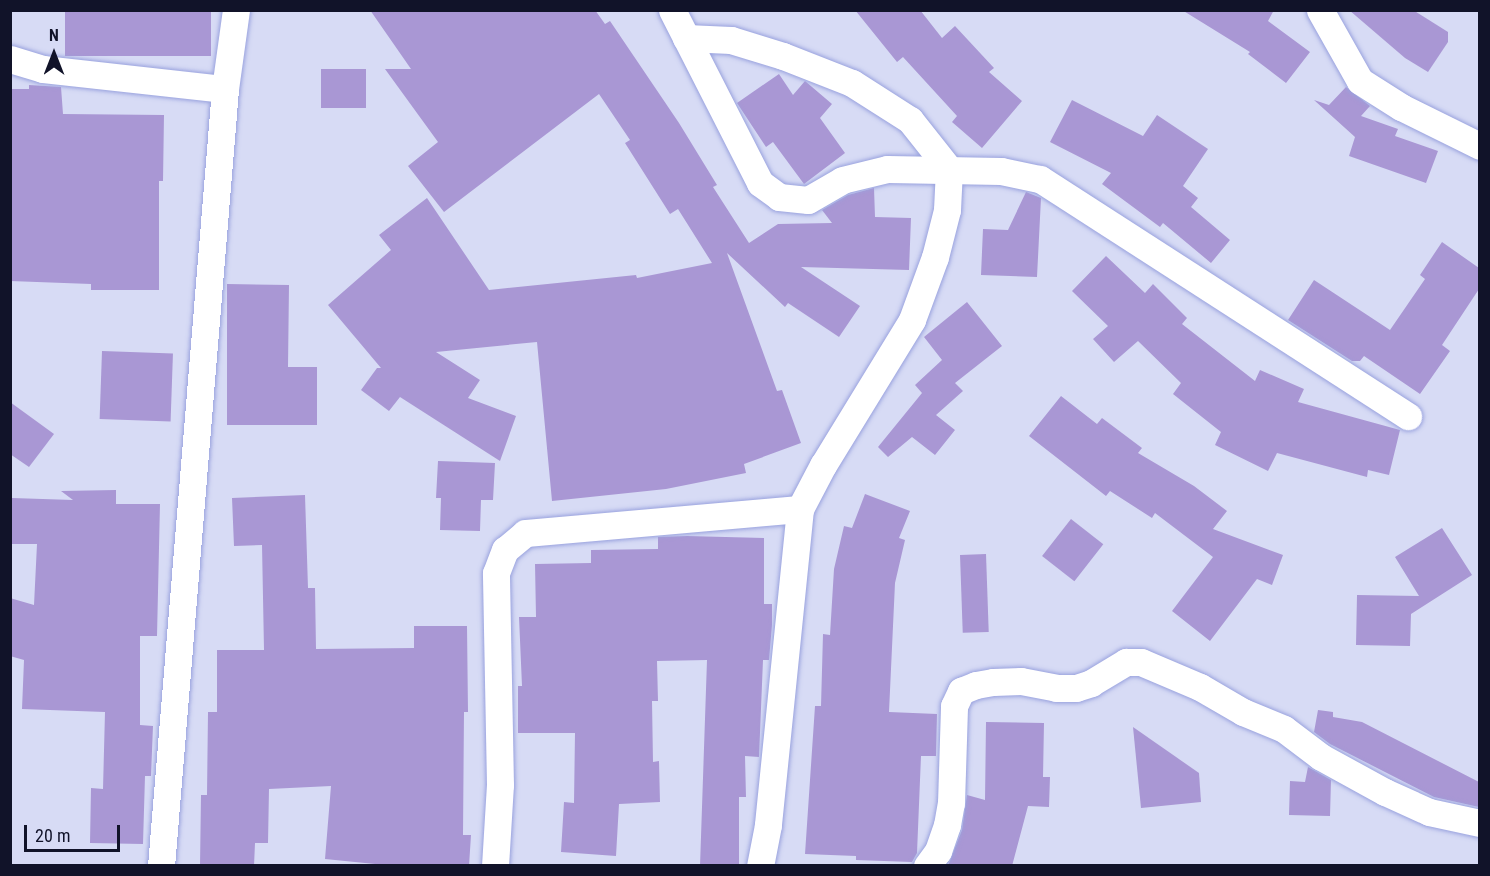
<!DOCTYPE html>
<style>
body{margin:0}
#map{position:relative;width:1490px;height:876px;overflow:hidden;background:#d7dbf5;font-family:"Roboto Condensed",sans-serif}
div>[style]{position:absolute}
.building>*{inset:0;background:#a997d4;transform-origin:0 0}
.roads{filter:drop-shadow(0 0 2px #99a2de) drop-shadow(0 0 2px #99a2de)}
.street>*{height:27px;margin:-13.5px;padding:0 13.5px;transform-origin:13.5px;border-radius:13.5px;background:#fff}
span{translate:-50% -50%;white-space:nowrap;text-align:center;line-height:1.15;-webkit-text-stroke:4.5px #d7dbf5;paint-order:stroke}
.frame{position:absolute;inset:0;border:12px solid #111329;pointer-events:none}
.north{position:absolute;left:24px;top:24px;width:60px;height:60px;-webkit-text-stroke:4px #d7dbf5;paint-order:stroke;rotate:0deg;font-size:16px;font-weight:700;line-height:24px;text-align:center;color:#111329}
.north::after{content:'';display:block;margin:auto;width:21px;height:27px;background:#111329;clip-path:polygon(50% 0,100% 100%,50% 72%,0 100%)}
.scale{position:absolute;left:24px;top:825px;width:96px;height:27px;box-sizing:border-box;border:3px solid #111329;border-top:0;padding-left:8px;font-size:18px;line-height:21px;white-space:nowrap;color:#111329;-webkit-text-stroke:4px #d7dbf5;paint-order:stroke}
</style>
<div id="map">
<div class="building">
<div style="left:65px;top:10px;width:146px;height:46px"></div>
<div style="clip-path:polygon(370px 10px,595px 10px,605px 24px,610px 21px,679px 123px,717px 185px,713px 187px,749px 243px,778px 224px,832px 223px,822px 210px,848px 195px,874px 188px,875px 217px,911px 218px,909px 270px,801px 267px,860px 306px,839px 337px,788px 303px,785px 307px,727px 253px,777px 391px,782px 390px,801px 443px,744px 464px,746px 473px,666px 489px,552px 501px,537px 342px,436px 352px,480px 380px,468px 398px,516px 416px,500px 461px,400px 397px,389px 411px,361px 390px,377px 368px,381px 368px,328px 305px,391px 250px,379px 235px,427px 198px,489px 290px,636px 275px,637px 278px,712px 263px,678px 209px,670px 214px,625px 143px,630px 140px,599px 94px,444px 212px,408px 166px,438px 142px,385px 69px,411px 69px)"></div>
<div style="clip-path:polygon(855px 10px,920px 10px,942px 38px,955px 26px,994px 68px,989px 72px,1022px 101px,982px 148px,952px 122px,957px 116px,903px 57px,897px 62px)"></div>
<div style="clip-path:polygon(1182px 10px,1274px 10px,1268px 21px,1310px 52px,1286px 83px,1248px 54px,1250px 52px)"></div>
<div style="clip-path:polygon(1349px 10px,1413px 10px,1448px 32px,1448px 42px,1428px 72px,1405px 58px)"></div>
<div style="left:321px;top:69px;width:45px;height:39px"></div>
<div style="clip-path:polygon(779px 74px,793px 95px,805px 81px,832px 104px,820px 118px,845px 153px,804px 184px,773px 142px,766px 147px,737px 103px)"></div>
<div style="clip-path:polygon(29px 85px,61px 87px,63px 114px,164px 115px,163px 181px,159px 181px,159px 290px,91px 290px,91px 284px,10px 281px,10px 89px,29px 89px)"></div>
<div style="clip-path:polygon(1346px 87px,1370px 106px,1361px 116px,1398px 129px,1395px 136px,1438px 151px,1426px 183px,1349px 156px,1355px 137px,1314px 100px,1329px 105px)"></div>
<div style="clip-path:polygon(1072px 100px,1143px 136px,1157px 115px,1208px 149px,1183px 186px,1198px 198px,1191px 207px,1230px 240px,1211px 263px,1163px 223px,1160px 227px,1102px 184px,1111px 173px,1050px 142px)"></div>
<div style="clip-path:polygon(1026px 192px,1041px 198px,1037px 277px,981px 275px,983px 229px,1008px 230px)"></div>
<div style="clip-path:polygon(1442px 242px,1479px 268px,1479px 289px,1442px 345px,1450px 351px,1420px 394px,1364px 356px,1360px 361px,1352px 361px,1288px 320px,1314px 280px,1390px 330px,1425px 279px,1420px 275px)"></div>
<div style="clip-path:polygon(1106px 256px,1145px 293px,1153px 284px,1187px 318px,1182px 324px,1255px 381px,1260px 370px,1304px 389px,1298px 402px,1400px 430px,1389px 475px,1368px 470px,1367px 477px,1277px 453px,1268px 471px,1215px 445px,1221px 432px,1173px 394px,1181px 383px,1138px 341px,1114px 362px,1093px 339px,1108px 326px,1072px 291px)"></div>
<div style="clip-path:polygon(227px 284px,289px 285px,288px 367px,317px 367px,317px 425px,227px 425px)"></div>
<div style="clip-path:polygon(967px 302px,1002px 346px,955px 383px,963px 391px,936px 415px,955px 430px,935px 455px,912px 437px,888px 457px,878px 447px,922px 393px,915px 385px,942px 360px,924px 337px)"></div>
<div style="left:102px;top:351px;width:71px;height:68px;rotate:2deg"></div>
<div style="clip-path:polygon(1061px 396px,1097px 424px,1102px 418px,1142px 448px,1138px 453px,1194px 486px,1227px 511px,1213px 529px,1283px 555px,1272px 585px,1257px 579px,1210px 641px,1172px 611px,1213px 557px,1155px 513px,1152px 518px,1110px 491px,1106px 496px,1029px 436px)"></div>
<div style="clip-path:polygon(10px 402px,54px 434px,29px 467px,10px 454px)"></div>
<div style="clip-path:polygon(438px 461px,495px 463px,493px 500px,481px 500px,480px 531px,440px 530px,441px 498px,436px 498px)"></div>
<div style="clip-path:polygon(116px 490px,116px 504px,160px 504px,157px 636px,140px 636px,140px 725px,153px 726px,151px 776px,145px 776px,143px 844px,90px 843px,91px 788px,103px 789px,105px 712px,22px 709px,24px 660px,10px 656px,10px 598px,34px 605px,37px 544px,12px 544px,12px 498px,73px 500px,61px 491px)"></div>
<div style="clip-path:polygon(865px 494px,910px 511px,899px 538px,905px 540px,895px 583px,889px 712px,937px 714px,936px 756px,921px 756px,917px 853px,912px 862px,856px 860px,856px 856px,805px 854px,815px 706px,821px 706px,823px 634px,830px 635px,834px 569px,844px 526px,852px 528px)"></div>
<div style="clip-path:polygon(305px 495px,308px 588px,315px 588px,316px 649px,414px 648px,414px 626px,467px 626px,468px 712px,464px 712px,463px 835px,471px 835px,469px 866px,395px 866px,325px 859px,331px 786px,269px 789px,268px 843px,255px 843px,254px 866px,200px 866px,201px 795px,207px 795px,208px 712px,217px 712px,217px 650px,264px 650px,262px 545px,234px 546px,232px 498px)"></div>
<div style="left:1071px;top:519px;width:41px;height:47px;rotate:38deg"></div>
<div style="clip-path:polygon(1442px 528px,1472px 575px,1411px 614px,1410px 646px,1356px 645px,1357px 595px,1419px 596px,1395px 557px)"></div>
<div style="clip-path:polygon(687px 536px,764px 538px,764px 604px,772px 604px,772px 625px,769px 660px,763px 660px,759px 757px,745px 756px,746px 797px,739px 797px,739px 866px,700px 866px,707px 660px,657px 661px,658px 701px,652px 701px,653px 762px,659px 761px,660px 802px,619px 804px,616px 856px,561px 852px,564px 802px,574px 803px,575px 733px,518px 733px,518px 686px,522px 686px,519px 617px,536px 617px,535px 564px,591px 563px,591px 550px,658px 549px,658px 537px)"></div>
<div style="left:986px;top:554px;width:78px;height:26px;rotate:88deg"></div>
<div style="clip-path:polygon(1318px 710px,1333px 712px,1333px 717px,1362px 722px,1479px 782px,1479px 807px,1434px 797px,1330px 744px,1314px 732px)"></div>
<div style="clip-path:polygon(986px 722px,1044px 723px,1043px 777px,1050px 777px,1049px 807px,1028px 806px,1012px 866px,948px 866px,962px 830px,967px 795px,985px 800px)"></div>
<div style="clip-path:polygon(1133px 727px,1199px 773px,1201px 802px,1141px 808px)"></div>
<div style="clip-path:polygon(1308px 767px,1331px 780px,1330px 816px,1289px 815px,1290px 781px,1305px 782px)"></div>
</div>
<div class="roads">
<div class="street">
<div style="left:672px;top:10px;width:194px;rotate:63deg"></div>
<div style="left:760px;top:183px;width:24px;rotate:36deg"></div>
<div style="left:779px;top:197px;width:29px;rotate:6deg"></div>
<div style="left:808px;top:200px;width:39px;rotate:-30deg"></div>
<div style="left:842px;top:180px;width:46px;rotate:-13.7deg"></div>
<div style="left:887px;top:169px;width:114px;rotate:1deg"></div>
<div style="left:1001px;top:171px;width:40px;rotate:12deg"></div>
<div style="left:1040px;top:179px;width:438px;rotate:32.8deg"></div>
<div style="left:1320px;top:10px;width:81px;rotate:60.6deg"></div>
<div style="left:1360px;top:81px;width:49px;rotate:32.4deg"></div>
<div style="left:1401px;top:107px;width:88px;rotate:26.3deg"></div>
<div style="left:686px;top:38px;width:45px;rotate:2.5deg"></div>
<div style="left:731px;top:40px;width:54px;rotate:17.1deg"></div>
<div style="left:783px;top:56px;width:74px;rotate:21.4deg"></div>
<div style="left:852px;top:83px;width:69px;rotate:32.5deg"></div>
<div style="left:910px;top:120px;width:63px;rotate:51.5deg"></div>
<div style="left:949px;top:169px;width:41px;rotate:92.8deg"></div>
<div style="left:947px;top:210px;width:49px;rotate:104.3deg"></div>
<div style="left:935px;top:257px;width:67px;rotate:110.1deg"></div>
<div style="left:912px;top:320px;width:170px;rotate:121.5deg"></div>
<div style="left:823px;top:465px;width:50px;rotate:117.6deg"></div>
<div style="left:800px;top:509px;width:318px;rotate:95.8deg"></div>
<div style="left:768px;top:825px;width:42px;rotate:101deg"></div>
<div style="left:10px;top:59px;width:34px;rotate:17deg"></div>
<div style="left:43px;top:69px;width:183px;rotate:6.3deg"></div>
<div style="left:161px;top:866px;width:780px;rotate:-85.29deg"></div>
<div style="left:225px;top:89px;width:80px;rotate:-82.1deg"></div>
<div style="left:495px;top:866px;width:81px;rotate:-86.5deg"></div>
<div style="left:500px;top:785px;width:212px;rotate:-91.1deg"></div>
<div style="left:496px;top:573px;width:25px;rotate:-69deg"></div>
<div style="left:505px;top:550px;width:26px;rotate:-40deg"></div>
<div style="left:525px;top:533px;width:276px;rotate:-5deg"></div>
<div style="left:927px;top:866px;width:19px;rotate:-54deg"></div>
<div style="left:938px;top:851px;width:28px;rotate:-71deg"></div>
<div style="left:947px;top:825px;width:22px;rotate:-80deg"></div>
<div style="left:951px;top:803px;width:97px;rotate:-88.2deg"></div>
<div style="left:954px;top:706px;width:17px;rotate:-65deg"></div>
<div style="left:961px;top:691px;width:16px;rotate:-22deg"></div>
<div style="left:976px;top:685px;width:17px;rotate:-10deg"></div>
<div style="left:993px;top:682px;width:28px;rotate:-2deg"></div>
<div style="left:1021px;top:681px;width:36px;rotate:11deg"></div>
<div style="left:1056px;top:688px;width:20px"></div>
<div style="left:1076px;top:688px;width:16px;rotate:-18deg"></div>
<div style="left:1091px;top:683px;width:41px;rotate:-31deg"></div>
<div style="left:1126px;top:662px;width:15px"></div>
<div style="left:1141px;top:662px;width:64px;rotate:23deg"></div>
<div style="left:1200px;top:687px;width:50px;rotate:30.2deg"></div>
<div style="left:1243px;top:712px;width:44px;rotate:22.5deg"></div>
<div style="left:1284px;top:729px;width:46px;rotate:37.1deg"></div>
<div style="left:1321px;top:757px;width:73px;rotate:28.7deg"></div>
<div style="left:1385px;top:792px;width:48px;rotate:24.4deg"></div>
<div style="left:1429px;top:812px;width:52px;rotate:12.2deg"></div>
</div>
</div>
<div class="frame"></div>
<div class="north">N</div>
<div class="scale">20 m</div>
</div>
